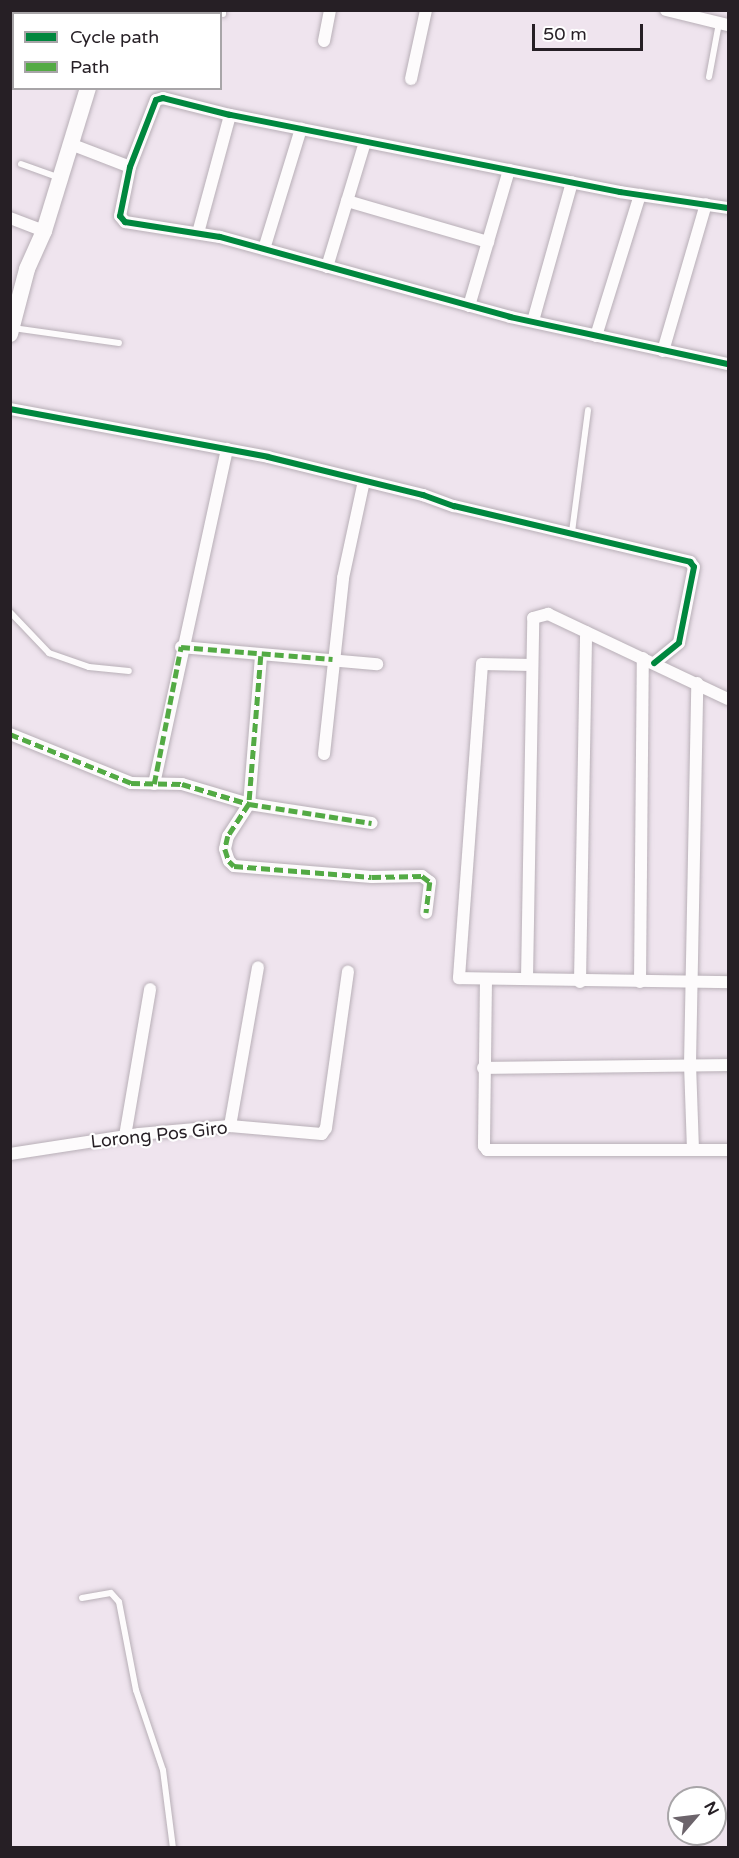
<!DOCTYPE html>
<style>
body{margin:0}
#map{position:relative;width:739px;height:1858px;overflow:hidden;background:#efe4ee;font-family:"Varela Round",sans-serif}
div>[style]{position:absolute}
.roads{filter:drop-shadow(0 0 2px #b8afb7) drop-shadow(0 0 2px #b8afb7)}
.service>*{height:6px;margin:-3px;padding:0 3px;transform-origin:3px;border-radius:3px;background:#fdfbfc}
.minor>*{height:12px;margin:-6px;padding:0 6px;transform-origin:6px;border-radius:6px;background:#fdfbfc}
.secondary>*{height:16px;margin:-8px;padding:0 8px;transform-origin:8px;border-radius:8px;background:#fdfbfc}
.quiet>*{height:4.5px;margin-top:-2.25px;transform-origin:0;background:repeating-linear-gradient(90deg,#53aa44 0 9px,transparent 0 13.5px)}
.cycleway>*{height:6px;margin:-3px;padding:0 3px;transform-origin:3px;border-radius:3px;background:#00873e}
span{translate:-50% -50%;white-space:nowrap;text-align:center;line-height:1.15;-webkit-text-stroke:4.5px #fff;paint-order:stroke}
.street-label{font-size:18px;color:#261f25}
.frame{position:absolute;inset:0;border:12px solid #261f25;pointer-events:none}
.legend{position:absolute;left:12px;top:12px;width:210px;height:78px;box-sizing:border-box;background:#fff;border:2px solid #a8a5a8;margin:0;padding:8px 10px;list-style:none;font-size:18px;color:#261f25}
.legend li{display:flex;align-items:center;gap:12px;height:30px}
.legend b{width:30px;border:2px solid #a8a5a8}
.north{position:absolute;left:667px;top:1786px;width:60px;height:60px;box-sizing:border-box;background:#fff;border:2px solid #a8a5a8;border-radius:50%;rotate:62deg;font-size:16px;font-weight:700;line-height:24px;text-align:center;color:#261f25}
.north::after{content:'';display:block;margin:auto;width:21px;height:27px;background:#6c646b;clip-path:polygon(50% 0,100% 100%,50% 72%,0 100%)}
.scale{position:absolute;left:532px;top:24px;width:111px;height:27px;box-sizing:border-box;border:3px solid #261f25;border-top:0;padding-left:8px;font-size:18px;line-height:21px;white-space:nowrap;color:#261f25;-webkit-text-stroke:4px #fff;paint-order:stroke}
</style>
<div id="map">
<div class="roads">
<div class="service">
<div style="left:223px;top:14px;width:4px;rotate:-90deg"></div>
<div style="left:709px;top:77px;width:55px;rotate:-79.5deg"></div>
<div style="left:21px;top:164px;width:41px;rotate:19.7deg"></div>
<div style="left:13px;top:328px;width:107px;rotate:8.1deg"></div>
<div style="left:572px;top:532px;width:123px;rotate:-82.5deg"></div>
<div style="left:10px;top:612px;width:57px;rotate:46.4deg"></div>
<div style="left:49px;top:653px;width:42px;rotate:19.3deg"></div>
<div style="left:89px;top:667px;width:40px;rotate:5.7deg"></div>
<div style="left:82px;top:1598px;width:29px;rotate:-10deg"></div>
<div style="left:111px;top:1593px;width:12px;rotate:48deg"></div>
<div style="left:119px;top:1602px;width:90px;rotate:79.1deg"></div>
<div style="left:136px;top:1690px;width:84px;rotate:71.4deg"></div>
<div style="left:163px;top:1770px;width:79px;rotate:82.7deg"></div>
</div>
<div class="minor">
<div style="left:666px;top:10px;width:64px;rotate:13.6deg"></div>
<div style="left:324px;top:41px;width:32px;rotate:-79deg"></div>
<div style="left:411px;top:79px;width:71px;rotate:-77.7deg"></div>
<div style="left:73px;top:145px;width:61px;rotate:21.1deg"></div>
<div style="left:347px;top:201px;width:147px;rotate:16.2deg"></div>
<div style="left:728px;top:208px;width:109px;rotate:-171.6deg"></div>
<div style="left:620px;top:192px;width:398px;rotate:-168.8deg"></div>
<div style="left:230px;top:115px;width:69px;rotate:-165.8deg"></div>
<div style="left:163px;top:98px;width:7px;rotate:164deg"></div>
<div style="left:156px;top:100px;width:72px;rotate:111.2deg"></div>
<div style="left:130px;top:167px;width:50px;rotate:101.5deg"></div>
<div style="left:120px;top:216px;width:8px;rotate:50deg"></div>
<div style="left:125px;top:222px;width:96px;rotate:9deg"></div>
<div style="left:220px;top:237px;width:301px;rotate:15.4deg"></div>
<div style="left:510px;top:317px;width:223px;rotate:12.2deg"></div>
<div style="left:10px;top:218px;width:36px;rotate:21deg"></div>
<div style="left:198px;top:233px;width:122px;rotate:-74.8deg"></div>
<div style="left:264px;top:249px;width:126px;rotate:-72.9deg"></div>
<div style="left:327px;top:267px;width:131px;rotate:-73.1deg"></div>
<div style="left:469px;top:306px;width:142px;rotate:-73.6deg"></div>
<div style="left:533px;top:321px;width:144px;rotate:-74.3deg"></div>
<div style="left:596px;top:336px;width:148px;rotate:-72.7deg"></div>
<div style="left:663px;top:351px;width:153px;rotate:-73.7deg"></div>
<div style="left:10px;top:409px;width:262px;rotate:10.5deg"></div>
<div style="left:268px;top:457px;width:160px;rotate:13.8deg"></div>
<div style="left:423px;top:495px;width:33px;rotate:20deg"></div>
<div style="left:454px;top:506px;width:243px;rotate:13.3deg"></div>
<div style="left:690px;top:562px;width:6px;rotate:51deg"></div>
<div style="left:694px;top:567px;width:77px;rotate:101.2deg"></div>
<div style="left:679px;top:643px;width:32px;rotate:141deg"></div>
<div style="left:181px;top:647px;width:197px;rotate:5deg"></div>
<div style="left:261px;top:656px;width:148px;rotate:94.6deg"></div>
<div style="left:249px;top:804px;width:38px;rotate:123deg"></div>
<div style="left:228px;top:836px;width:13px;rotate:103deg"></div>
<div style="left:225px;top:849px;width:13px;rotate:72deg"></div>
<div style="left:229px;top:861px;width:7px;rotate:45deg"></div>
<div style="left:234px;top:866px;width:138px;rotate:4.6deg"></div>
<div style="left:372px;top:877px;width:50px;rotate:-1.1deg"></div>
<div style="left:422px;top:876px;width:10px;rotate:37deg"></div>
<div style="left:430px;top:882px;width:31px;rotate:97deg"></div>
<div style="left:532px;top:665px;width:50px;rotate:-178.9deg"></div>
<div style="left:482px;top:664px;width:315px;rotate:94.2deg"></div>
<div style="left:459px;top:978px;width:269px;rotate:0.9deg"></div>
<div style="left:10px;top:734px;width:131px;rotate:22deg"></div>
<div style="left:131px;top:783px;width:51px;rotate:1.1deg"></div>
<div style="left:182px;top:784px;width:70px;rotate:16.6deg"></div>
<div style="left:249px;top:804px;width:124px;rotate:8.8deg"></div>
<div style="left:324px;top:754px;width:177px;rotate:-83.8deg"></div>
<div style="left:343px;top:578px;width:99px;rotate:-77.8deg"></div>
<div style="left:154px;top:784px;width:343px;rotate:-77.7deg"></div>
<div style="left:486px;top:979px;width:167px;rotate:90.7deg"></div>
<div style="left:484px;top:1146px;width:5px;rotate:53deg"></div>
<div style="left:487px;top:1150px;width:241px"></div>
<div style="left:527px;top:979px;width:361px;rotate:-89deg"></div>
<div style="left:533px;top:618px;width:16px;rotate:-15deg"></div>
<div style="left:548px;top:614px;width:199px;rotate:25.3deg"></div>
<div style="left:580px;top:982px;width:350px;rotate:-89deg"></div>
<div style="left:640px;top:982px;width:324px;rotate:-89.5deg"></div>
<div style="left:483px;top:1068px;width:245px;rotate:-0.7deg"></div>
<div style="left:230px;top:1126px;width:161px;rotate:-80deg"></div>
<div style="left:125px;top:1136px;width:149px;rotate:-80.3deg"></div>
<div style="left:693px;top:1150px;width:86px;rotate:-92deg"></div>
<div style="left:690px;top:1064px;width:381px;rotate:-88.9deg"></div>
<div style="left:10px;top:1154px;width:131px;rotate:-8.8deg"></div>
<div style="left:139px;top:1134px;width:91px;rotate:-5deg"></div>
<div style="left:230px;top:1126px;width:92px;rotate:5deg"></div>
<div style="left:322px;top:1134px;width:7px;rotate:-56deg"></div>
<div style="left:326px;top:1128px;width:158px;rotate:-82deg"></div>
</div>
<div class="secondary">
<div style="left:107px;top:14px;width:4px;rotate:-76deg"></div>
<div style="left:10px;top:334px;width:67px;rotate:-75.3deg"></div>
<div style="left:27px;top:269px;width:42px;rotate:-65.9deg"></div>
<div style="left:44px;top:231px;width:150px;rotate:-72.9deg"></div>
</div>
</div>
<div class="quiet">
<div style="left:261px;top:656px;width:148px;rotate:94.6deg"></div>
<div style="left:249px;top:804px;width:38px;rotate:123deg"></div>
<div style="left:228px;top:836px;width:13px;rotate:103deg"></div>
<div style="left:225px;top:849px;width:13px;rotate:72deg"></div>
<div style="left:229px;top:861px;width:7px;rotate:45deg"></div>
<div style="left:234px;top:866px;width:138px;rotate:4.6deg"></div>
<div style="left:372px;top:877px;width:50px;rotate:-1.1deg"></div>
<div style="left:422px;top:876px;width:10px;rotate:37deg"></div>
<div style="left:430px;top:882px;width:31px;rotate:97deg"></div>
<div style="left:10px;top:734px;width:131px;rotate:22deg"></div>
<div style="left:131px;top:783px;width:51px;rotate:1.1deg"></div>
<div style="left:182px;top:784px;width:70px;rotate:16.6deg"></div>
<div style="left:249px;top:804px;width:124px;rotate:8.8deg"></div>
<div style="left:154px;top:784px;width:140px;rotate:-78.9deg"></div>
<div style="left:181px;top:647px;width:152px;rotate:4.5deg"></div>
</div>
<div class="cycleway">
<div style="left:728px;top:208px;width:109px;rotate:-171.6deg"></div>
<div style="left:620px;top:192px;width:398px;rotate:-168.8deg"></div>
<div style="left:230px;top:115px;width:69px;rotate:-165.8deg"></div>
<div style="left:163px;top:98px;width:7px;rotate:164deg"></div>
<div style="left:156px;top:100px;width:72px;rotate:111.2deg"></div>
<div style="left:130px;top:167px;width:50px;rotate:101.5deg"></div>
<div style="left:120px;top:216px;width:8px;rotate:50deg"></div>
<div style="left:125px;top:222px;width:96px;rotate:9deg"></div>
<div style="left:220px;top:237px;width:301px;rotate:15.4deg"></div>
<div style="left:510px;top:317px;width:223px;rotate:12.2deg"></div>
<div style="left:10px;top:409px;width:262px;rotate:10.5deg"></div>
<div style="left:268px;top:457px;width:160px;rotate:13.8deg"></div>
<div style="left:423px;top:495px;width:33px;rotate:20deg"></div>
<div style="left:454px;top:506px;width:243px;rotate:13.3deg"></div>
<div style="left:690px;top:562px;width:6px;rotate:51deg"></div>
<div style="left:694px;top:567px;width:77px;rotate:101.2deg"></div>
<div style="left:679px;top:643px;width:32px;rotate:141deg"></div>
</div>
<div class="street-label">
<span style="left:159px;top:1135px;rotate:-6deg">Lorong Pos Giro</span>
</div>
<div class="frame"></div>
<ul class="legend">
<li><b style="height:8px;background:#00873e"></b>Cycle path</li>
<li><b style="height:8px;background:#53aa44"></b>Path</li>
</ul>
<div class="north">N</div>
<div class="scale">50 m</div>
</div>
